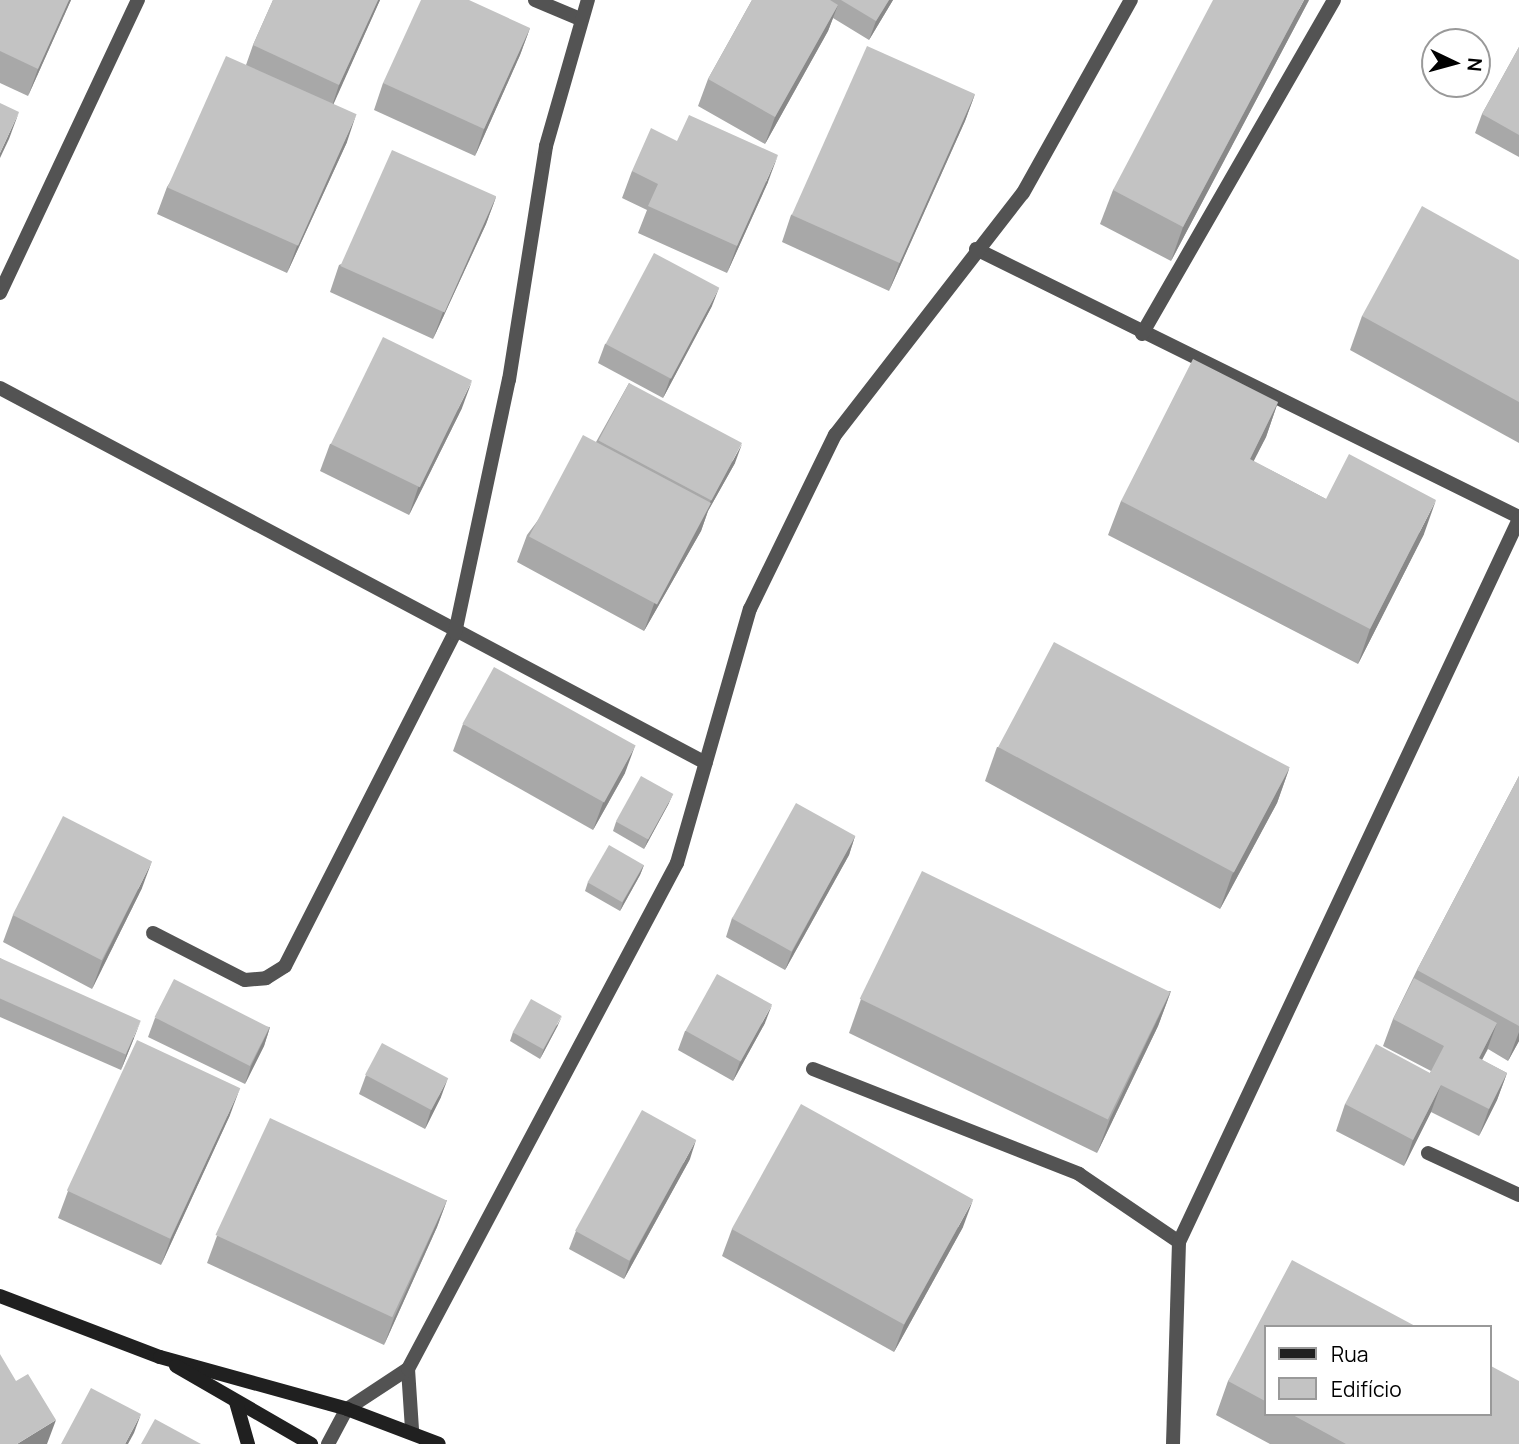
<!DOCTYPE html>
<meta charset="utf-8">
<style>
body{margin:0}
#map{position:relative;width:1519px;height:1444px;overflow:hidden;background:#fff;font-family:Manrope,sans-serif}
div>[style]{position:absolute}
.service>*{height:14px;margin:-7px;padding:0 7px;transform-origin:7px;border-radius:7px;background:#535353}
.minor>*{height:14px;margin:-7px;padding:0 7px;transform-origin:7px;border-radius:7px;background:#535353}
.tertiary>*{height:14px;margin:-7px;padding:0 7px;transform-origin:7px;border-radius:7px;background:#535353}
.secondary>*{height:14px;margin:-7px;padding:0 7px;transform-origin:7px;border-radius:7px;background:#202020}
.wall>*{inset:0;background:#a8a8a8}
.shaded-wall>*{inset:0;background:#888}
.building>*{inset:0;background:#c3c3c3;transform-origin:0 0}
span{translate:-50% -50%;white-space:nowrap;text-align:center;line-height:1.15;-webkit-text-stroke:7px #fff;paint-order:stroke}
.legend{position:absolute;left:1264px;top:1325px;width:228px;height:91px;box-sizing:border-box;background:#fff;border:2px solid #999;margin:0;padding:9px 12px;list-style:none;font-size:21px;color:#000}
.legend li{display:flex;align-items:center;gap:14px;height:35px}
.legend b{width:35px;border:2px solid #999}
.north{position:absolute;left:1421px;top:28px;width:70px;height:70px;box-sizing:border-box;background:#fff;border:2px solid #999;border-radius:50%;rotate:95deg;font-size:19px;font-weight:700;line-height:28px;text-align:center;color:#000}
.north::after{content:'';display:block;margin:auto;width:24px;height:32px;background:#000;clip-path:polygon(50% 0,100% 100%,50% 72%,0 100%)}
</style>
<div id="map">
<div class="service">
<div style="left:976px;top:249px;width:606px;rotate:26.27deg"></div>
<div style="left:1142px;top:334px;width:385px;rotate:-60.1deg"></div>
<div style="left:153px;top:933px;width:103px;rotate:27.1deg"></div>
<div style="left:245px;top:980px;width:21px;rotate:-5deg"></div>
<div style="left:266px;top:978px;width:22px;rotate:-32deg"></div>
<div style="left:285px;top:966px;width:374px;rotate:-63deg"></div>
<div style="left:813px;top:1069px;width:286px;rotate:21.5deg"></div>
<div style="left:1079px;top:1174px;width:121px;rotate:34.2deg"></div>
<div style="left:1179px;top:1242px;width:202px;rotate:91.7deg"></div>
<div style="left:1428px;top:1153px;width:100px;rotate:24.8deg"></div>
<div style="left:1179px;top:1242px;width:799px;rotate:-64.81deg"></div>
</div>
<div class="minor">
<div style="left:535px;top:0;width:49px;rotate:22.9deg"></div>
<div style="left:0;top:293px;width:324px;rotate:-64.8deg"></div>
<div style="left:0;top:388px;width:799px;rotate:27.98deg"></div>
<div style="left:455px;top:633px;width:259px;rotate:-78deg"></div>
<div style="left:509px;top:380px;width:237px;rotate:-81deg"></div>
<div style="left:546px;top:146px;width:152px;rotate:-74deg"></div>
<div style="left:408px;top:1369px;width:61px;rotate:86.2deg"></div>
<div style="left:347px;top:1409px;width:73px;rotate:-33.3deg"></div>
<div style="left:408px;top:1369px;width:573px;rotate:-62deg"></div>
<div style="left:677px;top:863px;width:264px;rotate:-74deg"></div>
<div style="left:750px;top:609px;width:194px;rotate:-64deg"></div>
<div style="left:835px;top:435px;width:306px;rotate:-52.2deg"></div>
<div style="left:1023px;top:193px;width:221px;rotate:-60.8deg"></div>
</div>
<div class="tertiary">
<div style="left:328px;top:1444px;width:40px;rotate:-62deg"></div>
</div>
<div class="secondary">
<div style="left:0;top:1296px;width:171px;rotate:20.9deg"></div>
<div style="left:160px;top:1357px;width:194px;rotate:15.5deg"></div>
<div style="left:347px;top:1409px;width:98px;rotate:20.8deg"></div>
<div style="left:176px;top:1366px;width:156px;rotate:30deg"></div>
<div style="left:236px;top:1402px;width:44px;rotate:74.1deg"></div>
</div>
<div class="wall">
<div style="clip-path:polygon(0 0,71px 0,28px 96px,0 83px)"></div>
<div style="clip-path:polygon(273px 0,380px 0,333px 104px,347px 142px,287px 273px,157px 214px,167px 187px,246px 65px,253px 45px)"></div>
<div style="clip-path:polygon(752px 0,893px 0,869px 40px,833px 18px,828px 31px,765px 144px,698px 106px,708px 79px)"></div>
<div style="clip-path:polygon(1309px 0,1171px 261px,1100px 224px,1113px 190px)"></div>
<div style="clip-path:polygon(530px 28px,520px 55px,475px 156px,374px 110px,383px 83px)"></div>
<div style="clip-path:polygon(1519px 47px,1519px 157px,1475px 133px,1482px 114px)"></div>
<div style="clip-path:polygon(975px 94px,965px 121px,889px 291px,782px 242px,791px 215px)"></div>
<div style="clip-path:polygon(632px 171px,768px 182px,727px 273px,638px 233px,647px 210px,622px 198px)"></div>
<div style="clip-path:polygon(496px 197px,486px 224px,433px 339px,330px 292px,339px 265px)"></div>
<div style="clip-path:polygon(1519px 260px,1519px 443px,1350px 350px,1362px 316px)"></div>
<div style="clip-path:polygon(712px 306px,663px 398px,598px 363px,605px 344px)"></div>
<div style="clip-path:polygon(629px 383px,735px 463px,708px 511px,701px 531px,644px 631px,517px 562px,527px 535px,596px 442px)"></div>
<div style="clip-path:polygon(1278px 402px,1266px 437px,1253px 461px,1326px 499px,1424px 534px,1358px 664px,1108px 535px,1121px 501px)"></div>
<div style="clip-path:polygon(462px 408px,409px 515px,320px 471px,330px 444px)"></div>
<div style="clip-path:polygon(463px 724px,625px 773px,593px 830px,453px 751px)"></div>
<div style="clip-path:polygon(997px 747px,1289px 769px,1277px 803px,1220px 909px,985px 781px)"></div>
<div style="clip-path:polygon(1519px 776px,1519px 1041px,1508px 1061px,1488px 1049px,1482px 1060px,1507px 1073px,1497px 1100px,1479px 1136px,1431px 1112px,1404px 1166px,1336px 1131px,1345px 1104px,1430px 1073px,1431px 1071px,1383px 1046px,1393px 1019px,1417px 970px)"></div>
<div style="clip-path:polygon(669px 803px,644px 849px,613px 831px,616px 822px)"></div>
<div style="clip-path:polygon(855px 836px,849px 855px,785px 970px,726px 937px,732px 918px)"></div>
<div style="clip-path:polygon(644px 865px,640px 875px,620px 911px,585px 891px,588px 882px)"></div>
<div style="clip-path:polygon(142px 888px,92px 989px,3px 942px,13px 915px)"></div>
<div style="clip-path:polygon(0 958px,134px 1038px,121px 1070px,0 1017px)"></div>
<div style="clip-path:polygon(1171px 991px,1158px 1026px,1097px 1153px,849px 1033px,861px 999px)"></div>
<div style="clip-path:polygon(155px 1018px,270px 1027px,264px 1046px,245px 1084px,148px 1037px)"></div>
<div style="clip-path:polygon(765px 1023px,733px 1081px,678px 1050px,685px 1031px)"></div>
<div style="clip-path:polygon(558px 1025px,540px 1059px,510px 1041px,513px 1032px)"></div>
<div style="clip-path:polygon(366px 1075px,441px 1097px,425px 1129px,359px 1094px)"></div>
<div style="clip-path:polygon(230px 1115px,161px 1265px,58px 1218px,68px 1191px)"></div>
<div style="clip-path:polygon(690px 1159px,624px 1279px,569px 1249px,576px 1231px)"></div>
<div style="clip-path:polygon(447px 1200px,437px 1227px,384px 1345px,207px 1263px,217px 1236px)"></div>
<div style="clip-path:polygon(963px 1227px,894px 1352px,722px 1256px,732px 1229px)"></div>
<div style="clip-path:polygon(1265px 1327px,1265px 1414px,1489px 1414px,1519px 1444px,1270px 1444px,1216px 1415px,1228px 1381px)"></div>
</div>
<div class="shaded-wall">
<div style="clip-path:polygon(69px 0,71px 0,28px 96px,38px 69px)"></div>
<div style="clip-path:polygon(378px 0,380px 0,330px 112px,339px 85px)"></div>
<div style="clip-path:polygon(889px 0,893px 0,869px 40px,876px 21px)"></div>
<div style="clip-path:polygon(1304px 0,1309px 0,1171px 261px,1183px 227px)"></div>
<div style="clip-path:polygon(838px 5px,828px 31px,765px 144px,775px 117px)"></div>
<div style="clip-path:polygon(530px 28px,520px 55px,475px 156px,484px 129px)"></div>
<div style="clip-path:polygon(975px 94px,965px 121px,889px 291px,899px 264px)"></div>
<div style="clip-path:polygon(19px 112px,9px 139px,0 158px,0 153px)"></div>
<div style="clip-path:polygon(356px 115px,347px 142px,287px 273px,297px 246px)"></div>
<div style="clip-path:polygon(778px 155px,768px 182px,727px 273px,737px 246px)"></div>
<div style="clip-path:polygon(496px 197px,486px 224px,433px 339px,443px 312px)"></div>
<div style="clip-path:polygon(719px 288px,712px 306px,663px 398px,670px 379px)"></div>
<div style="clip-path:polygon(472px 381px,462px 408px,409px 515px,418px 488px)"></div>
<div style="clip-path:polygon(1278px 402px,1266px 437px,1237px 494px,1250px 459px)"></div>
<div style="clip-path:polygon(742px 444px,735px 463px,708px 511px,701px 531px,644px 631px,654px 604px)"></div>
<div style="clip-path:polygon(1436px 500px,1424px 534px,1358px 664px,1370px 629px)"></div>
<div style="clip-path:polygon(635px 746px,625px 773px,593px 830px,603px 803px)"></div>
<div style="clip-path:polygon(1289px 769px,1277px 803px,1220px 909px,1232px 875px)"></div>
<div style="clip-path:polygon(673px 794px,669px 803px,644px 849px,648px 839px)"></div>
<div style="clip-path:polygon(855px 836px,849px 855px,785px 970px,792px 952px)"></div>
<div style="clip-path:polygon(152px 861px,142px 888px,92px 989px,102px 962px)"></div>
<div style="clip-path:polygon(644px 865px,640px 875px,620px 911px,623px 902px)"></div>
<div style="clip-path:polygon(1171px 991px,1158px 1026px,1097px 1153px,1110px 1119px)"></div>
<div style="clip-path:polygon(772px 1005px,765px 1023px,733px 1081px,740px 1062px)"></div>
<div style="clip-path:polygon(562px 1016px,558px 1025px,540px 1059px,544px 1049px)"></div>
<div style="clip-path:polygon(141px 1020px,134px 1038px,121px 1070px,127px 1052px)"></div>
<div style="clip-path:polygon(1497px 1023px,1487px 1050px,1469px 1085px,1479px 1058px)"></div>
<div style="clip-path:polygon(270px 1027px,264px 1046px,245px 1084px,251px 1066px)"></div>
<div style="clip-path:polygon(1519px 1032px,1519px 1041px,1508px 1061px)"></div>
<div style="clip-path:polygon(1507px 1073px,1497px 1100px,1479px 1136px,1489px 1109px)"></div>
<div style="clip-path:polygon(448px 1078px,441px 1097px,425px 1129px,431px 1110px)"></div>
<div style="clip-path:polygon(1441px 1085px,1431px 1112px,1404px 1166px,1413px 1140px)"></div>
<div style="clip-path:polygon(240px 1088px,230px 1115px,161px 1265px,171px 1238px)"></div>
<div style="clip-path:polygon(696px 1140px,690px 1159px,624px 1279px,630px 1261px)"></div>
<div style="clip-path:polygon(447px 1200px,437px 1227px,384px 1345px,394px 1318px)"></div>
<div style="clip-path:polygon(973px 1200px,963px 1227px,894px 1352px,904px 1325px)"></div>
<div style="clip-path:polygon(141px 1414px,134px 1433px,128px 1444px,125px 1444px)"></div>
<div style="clip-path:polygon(56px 1420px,47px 1444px,17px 1444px)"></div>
</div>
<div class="building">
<div style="clip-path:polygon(0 0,69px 0,38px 69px,0 51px)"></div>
<div style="clip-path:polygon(273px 0,378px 0,339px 85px,253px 45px)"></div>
<div style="clip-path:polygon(421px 0,469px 0,530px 28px,484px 129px,383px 83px)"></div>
<div style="clip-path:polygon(752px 0,830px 0,838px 5px,775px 117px,708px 79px)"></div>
<div style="clip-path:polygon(841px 0,889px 0,876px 21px)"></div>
<div style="clip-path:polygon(1213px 0,1304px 0,1183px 227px,1113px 190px)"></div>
<div style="left:867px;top:46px;width:118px;height:185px;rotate:24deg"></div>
<div style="clip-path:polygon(1519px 47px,1519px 135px,1482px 114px)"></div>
<div style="left:226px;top:56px;width:143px;height:144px;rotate:24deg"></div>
<div style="clip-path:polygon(0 103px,19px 112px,0 153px)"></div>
<div style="clip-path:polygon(689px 115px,778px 155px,737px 246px,648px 206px,658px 184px,632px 171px,651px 128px,677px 141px)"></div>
<div style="left:392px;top:150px;width:114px;height:127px;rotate:24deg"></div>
<div style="clip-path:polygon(1422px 206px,1519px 260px,1519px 402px,1362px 316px)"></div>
<div style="left:654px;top:253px;width:74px;height:103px;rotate:28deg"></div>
<div style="left:383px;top:337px;width:99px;height:119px;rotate:26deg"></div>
<div style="clip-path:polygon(1193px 359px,1278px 402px,1250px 459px,1326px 499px,1349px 454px,1436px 500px,1370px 629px,1121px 501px)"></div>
<div style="left:629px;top:383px;width:128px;height:65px;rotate:28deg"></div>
<div style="left:583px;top:435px;width:145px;height:115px;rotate:28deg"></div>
<div style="left:1054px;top:642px;width:267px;height:119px;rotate:28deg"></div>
<div style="left:494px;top:667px;width:162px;height:65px;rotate:29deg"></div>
<div style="left:641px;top:776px;width:37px;height:52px;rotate:29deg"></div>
<div style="clip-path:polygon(1519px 776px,1519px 1026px,1417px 970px)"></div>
<div style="left:796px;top:803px;width:68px;height:132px;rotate:29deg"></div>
<div style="left:63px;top:816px;width:100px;height:111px;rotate:27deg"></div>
<div style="left:609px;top:845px;width:40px;height:43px;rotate:30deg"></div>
<div style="left:922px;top:871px;width:276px;height:142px;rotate:26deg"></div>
<div style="left:0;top:958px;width:154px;height:37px;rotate:24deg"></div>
<div style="left:717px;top:974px;width:63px;height:65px;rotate:29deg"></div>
<div style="clip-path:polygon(1414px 978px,1497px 1023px,1479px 1058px,1507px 1073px,1489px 1109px,1441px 1085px,1413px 1140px,1345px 1104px,1376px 1044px,1430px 1073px,1444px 1046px,1393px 1019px)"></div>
<div style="left:174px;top:979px;width:107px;height:43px;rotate:27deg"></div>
<div style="left:531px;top:999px;width:35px;height:38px;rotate:29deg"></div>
<div style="left:137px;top:1040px;width:114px;height:166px;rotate:25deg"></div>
<div style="left:382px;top:1043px;width:75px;height:36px;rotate:28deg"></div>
<div style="left:801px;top:1104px;width:197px;height:143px;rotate:29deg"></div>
<div style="left:642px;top:1110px;width:62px;height:138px;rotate:29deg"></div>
<div style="left:270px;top:1118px;width:195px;height:129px;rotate:25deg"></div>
<div style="clip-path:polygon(1292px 1260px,1417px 1327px,1265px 1327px,1265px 1401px,1228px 1381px)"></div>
<div style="clip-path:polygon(0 1354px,16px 1381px,28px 1374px,56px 1420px,17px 1444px,0 1444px)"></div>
<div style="clip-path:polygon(1489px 1365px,1519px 1381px,1519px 1444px,1346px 1444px,1291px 1414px,1489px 1414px)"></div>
<div style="clip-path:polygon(91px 1388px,141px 1414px,125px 1444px,61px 1444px)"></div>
<div style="clip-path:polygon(155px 1419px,201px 1444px,141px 1444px)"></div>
</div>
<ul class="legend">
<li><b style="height:9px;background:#202020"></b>Rua</li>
<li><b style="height:19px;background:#c3c3c3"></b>Edifício</li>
</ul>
<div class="north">N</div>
</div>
